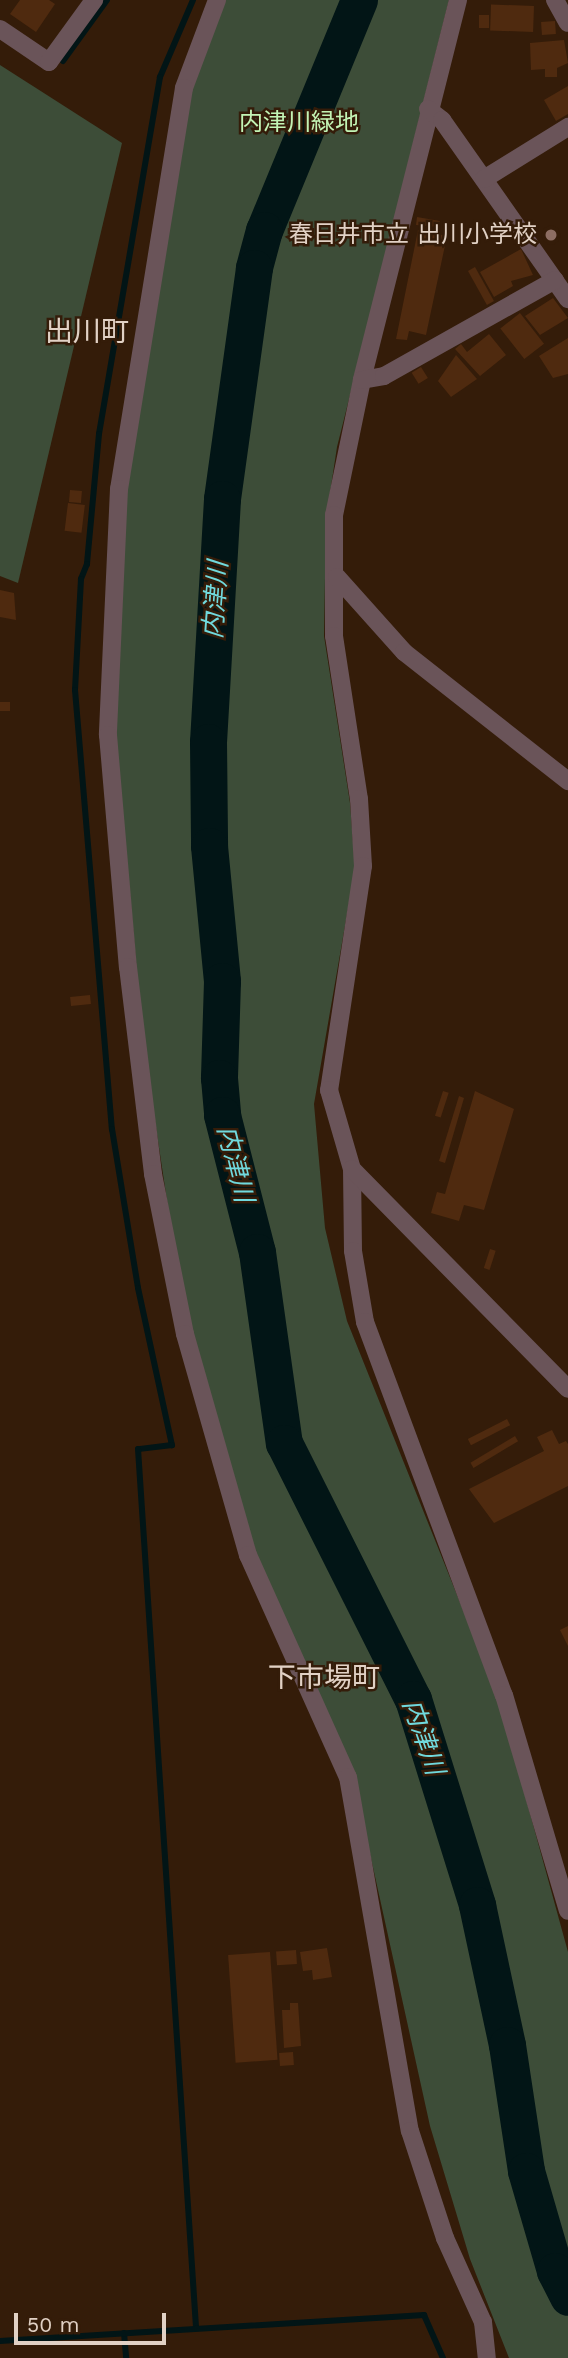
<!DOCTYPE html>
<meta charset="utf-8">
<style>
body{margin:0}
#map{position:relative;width:568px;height:2358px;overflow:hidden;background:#341c09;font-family:"Work Sans","Noto Sans JP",sans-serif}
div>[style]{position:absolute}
.green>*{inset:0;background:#3d4d38}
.stream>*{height:6px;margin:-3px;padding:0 3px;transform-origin:3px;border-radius:3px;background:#021516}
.river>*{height:37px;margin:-18.5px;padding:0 18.5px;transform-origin:18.5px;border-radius:18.5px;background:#021516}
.building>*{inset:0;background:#4f2a0f;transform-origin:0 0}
.minor>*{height:18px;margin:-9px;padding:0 9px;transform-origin:9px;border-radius:9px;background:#6a5459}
.dots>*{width:19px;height:19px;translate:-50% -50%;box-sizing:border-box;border:4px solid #341c09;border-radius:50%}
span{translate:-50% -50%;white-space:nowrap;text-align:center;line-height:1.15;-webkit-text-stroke:5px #341c09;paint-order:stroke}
.park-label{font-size:24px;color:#c3f4b5}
.poi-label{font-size:24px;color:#e1d1c5}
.right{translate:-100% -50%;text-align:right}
.water-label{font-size:26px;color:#70d9dd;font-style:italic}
.quarter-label{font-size:28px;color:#e1d1c5}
.scale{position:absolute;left:14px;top:2313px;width:152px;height:32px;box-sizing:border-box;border:4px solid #e1d1c5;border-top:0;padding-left:9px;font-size:21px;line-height:24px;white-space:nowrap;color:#e1d1c5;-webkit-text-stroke:5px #341c09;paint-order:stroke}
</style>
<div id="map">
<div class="green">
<div style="clip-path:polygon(224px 0,449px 0,337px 447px,326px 519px,324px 636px,350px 803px,355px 868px,314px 1104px,325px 1228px,347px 1321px,498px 1697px,568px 1952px,568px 2358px,509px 2358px,470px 2259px,430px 2126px,352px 1772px,247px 1537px,197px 1351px,171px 1227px,143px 1041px,116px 736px,115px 595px,135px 418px,189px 90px)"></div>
<div style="clip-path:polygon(0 65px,122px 143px,18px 583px,0 576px)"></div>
</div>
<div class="stream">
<div style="left:193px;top:0;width:84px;rotate:113.2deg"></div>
<div style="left:160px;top:77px;width:362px;rotate:99.7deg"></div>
<div style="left:99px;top:434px;width:131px;rotate:95.3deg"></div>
<div style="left:87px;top:564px;width:16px;rotate:112deg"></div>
<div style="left:81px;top:579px;width:111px;rotate:93.1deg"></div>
<div style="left:75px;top:690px;width:441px;rotate:85.2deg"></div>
<div style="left:112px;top:1129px;width:161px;rotate:80.7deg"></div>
<div style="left:138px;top:1288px;width:161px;rotate:77.8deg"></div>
<div style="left:172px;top:1445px;width:34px;rotate:173deg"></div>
<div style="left:138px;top:1449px;width:881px;rotate:86.22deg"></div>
<div style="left:63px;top:61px;width:75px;rotate:-54.2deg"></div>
<div style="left:124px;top:2333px;width:25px;rotate:85deg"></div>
<div style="left:0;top:2341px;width:425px;rotate:-3.5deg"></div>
<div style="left:424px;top:2315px;width:47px;rotate:66.2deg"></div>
</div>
<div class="river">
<div style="left:359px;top:0;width:249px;rotate:112.4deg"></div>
<div style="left:264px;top:230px;width:39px;rotate:105deg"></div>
<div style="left:254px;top:268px;width:233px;rotate:97.9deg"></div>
<div style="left:222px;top:499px;width:243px;rotate:93.3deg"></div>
<div style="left:208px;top:742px;width:104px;rotate:89.4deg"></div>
<div style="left:209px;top:846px;width:136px;rotate:84.5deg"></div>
<div style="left:222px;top:981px;width:97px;rotate:91.8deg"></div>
<div style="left:219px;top:1078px;width:37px;rotate:85deg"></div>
<div style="left:222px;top:1115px;width:141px;rotate:75.7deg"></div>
<div style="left:257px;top:1252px;width:193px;rotate:82deg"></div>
<div style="left:284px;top:1443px;width:287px;rotate:63.3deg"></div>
<div style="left:413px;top:1699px;width:216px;rotate:72.7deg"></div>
<div style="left:477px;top:1905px;width:143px;rotate:77.9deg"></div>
<div style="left:507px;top:2045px;width:127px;rotate:81.4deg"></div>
<div style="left:526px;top:2171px;width:104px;rotate:73.8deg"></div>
<div style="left:555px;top:2271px;width:29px;rotate:63deg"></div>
</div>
<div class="building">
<div style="clip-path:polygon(20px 0,49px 0,55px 4px,36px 32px,10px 14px)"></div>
<div style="left:534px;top:6px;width:26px;height:43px;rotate:92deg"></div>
<div style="left:479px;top:15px;width:10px;height:13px"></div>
<div style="left:555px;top:21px;width:13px;height:14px;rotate:86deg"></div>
<div style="clip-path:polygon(564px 40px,568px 63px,557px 68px,557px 77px,545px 77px,545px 69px,531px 70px,530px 43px)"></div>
<div style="clip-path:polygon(568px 86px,568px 114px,556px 121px,544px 100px)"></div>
<div style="clip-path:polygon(417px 217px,440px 221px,438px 227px,416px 225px)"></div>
<div style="clip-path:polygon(418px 230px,447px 236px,426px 335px,409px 331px,407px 340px,396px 339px)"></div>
<div style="clip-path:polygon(521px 249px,533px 275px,511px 281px,513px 286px,494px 297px,480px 272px)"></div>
<div style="left:475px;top:267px;width:39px;height:8px;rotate:61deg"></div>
<div style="clip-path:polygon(553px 298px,568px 318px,540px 335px,525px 316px)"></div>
<div style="left:520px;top:313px;width:39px;height:25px;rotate:52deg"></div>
<div style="clip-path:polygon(489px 334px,506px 355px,480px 376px,455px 349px,461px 344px,467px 352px)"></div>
<div style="clip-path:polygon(568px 338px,568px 374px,553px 378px,539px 356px)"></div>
<div style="clip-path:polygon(456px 355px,477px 379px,451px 397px,438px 381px)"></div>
<div style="left:421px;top:367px;width:13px;height:11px;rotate:58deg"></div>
<div style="left:70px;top:490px;width:12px;height:12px;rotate:5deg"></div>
<div style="left:68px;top:503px;width:17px;height:28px;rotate:7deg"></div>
<div style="clip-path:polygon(0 590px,14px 593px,16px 620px,0 617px)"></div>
<div style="left:0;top:702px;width:10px;height:9px"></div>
<div style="left:90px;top:995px;width:9px;height:20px;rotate:84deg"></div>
<div style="left:443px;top:1091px;width:6px;height:26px;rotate:18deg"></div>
<div style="clip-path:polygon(475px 1091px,514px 1109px,484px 1210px,464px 1205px,459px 1221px,431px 1213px,437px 1192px,445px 1194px)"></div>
<div style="clip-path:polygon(459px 1096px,464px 1098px,445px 1163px,439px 1161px)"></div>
<div style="left:490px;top:1249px;width:6px;height:20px;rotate:18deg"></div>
<div style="left:507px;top:1419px;width:7px;height:44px;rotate:63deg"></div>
<div style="clip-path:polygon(552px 1430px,559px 1444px,566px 1441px,568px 1444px,568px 1486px,494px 1523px,469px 1489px,544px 1451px,537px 1437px)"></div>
<div style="left:515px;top:1436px;width:6px;height:52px;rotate:59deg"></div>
<div style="clip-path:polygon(568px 1626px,568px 1646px,560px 1630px)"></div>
<div style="clip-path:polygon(327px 1948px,332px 1977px,313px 1980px,312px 1970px,303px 1971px,300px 1952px)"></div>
<div style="left:296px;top:1950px;width:14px;height:20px;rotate:86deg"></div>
<div style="left:270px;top:1952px;width:108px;height:42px;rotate:86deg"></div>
<div style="clip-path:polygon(290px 2003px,298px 2003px,301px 2046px,284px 2048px,282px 2010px,290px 2010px)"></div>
<div style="left:293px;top:2052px;width:13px;height:14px;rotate:86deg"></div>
</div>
<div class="minor">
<div style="left:217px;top:0;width:94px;rotate:110.6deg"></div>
<div style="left:184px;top:88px;width:406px;rotate:99.2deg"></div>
<div style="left:119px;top:489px;width:246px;rotate:92.6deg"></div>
<div style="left:108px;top:735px;width:233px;rotate:85.1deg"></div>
<div style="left:128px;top:967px;width:209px;rotate:83.1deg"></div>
<div style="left:153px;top:1174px;width:163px;rotate:78.7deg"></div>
<div style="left:185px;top:1334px;width:230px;rotate:74.1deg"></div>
<div style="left:248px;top:1555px;width:243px;rotate:65.8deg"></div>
<div style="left:348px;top:1777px;width:359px;rotate:80.1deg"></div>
<div style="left:410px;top:2131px;width:113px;rotate:71.9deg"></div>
<div style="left:445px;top:2238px;width:92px;rotate:65.7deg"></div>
<div style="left:483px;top:2322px;width:36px;rotate:84deg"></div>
<div style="left:458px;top:0;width:392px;rotate:104.2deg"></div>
<div style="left:362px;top:380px;width:138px;rotate:101.7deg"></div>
<div style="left:334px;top:515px;width:121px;rotate:90deg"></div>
<div style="left:334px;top:636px;width:165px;rotate:81.3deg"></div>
<div style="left:359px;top:799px;width:67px;rotate:86.6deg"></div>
<div style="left:363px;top:866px;width:227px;rotate:98.6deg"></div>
<div style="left:329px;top:1090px;width:82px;rotate:73.8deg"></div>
<div style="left:352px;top:1169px;width:82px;rotate:89.3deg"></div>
<div style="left:353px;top:1251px;width:72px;rotate:80.4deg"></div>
<div style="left:365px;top:1322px;width:398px;rotate:69.6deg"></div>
<div style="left:504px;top:1695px;width:225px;rotate:73.5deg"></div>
<div style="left:555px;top:0;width:26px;rotate:61deg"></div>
<div style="left:0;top:29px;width:59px;rotate:34deg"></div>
<div style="left:49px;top:62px;width:77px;rotate:-54deg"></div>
<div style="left:428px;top:109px;width:18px;rotate:38deg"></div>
<div style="left:442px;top:120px;width:219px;rotate:54.9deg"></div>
<div style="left:484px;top:179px;width:99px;rotate:-31.8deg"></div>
<div style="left:362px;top:380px;width:22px;rotate:-10deg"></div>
<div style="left:384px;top:376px;width:196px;rotate:-29.3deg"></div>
<div style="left:337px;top:577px;width:101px;rotate:48.2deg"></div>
<div style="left:404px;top:652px;width:209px;rotate:38.2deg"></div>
<div style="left:352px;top:1169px;width:308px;rotate:45.5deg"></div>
</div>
<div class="dots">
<div style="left:551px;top:235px;background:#8d6e63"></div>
</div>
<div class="park-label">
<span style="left:299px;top:123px">内津川緑地</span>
</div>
<div class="poi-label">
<span class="right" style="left:537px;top:235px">春日井市立 出川小学校</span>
</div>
<div class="water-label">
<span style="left:216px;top:600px;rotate:-86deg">内津川</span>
<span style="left:235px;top:1164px;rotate:76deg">内津川</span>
<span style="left:423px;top:1737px;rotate:71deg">内津川</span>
</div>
<div class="quarter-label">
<span style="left:87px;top:332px">出川町</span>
<span style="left:324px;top:1678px">下市場町</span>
</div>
<div class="scale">50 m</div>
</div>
